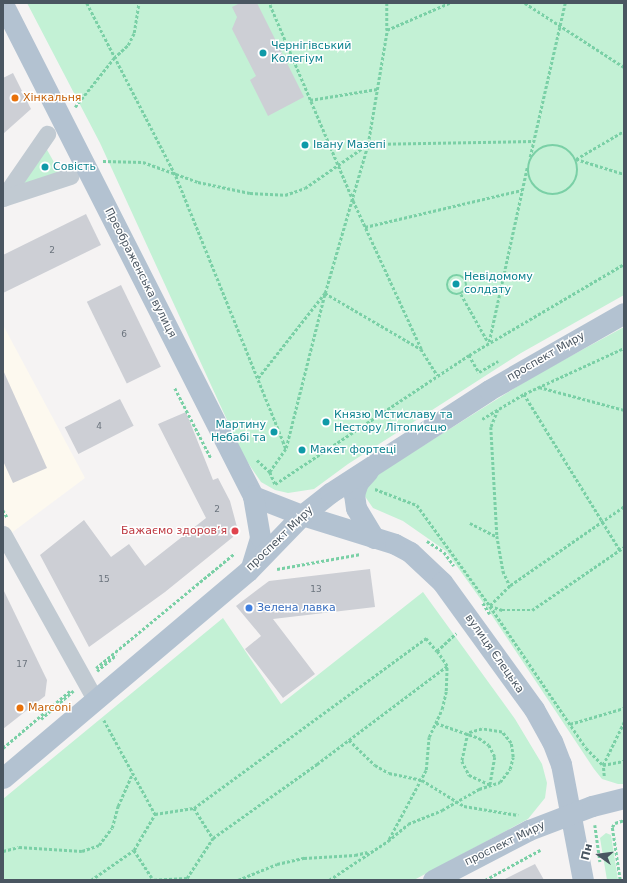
<!DOCTYPE html>
<meta charset="utf-8">
<style>
body{margin:0}
#map{position:relative;width:627px;height:883px;overflow:hidden;background:#f5f3f3;font-family:"DejaVu Sans",sans-serif}
div>[style]{position:absolute}
.commercial>*{inset:0;background:#fdf9ef}
.green>*{inset:0;background:#c3f1d5}
.building>*{inset:0;background:#cdcfd5;transform-origin:0 0}
.path>*{height:2.5px;margin-top:-1.25px;transform-origin:0;background:repeating-linear-gradient(90deg,#7ad0a6 0 3px,transparent 0 5px)}
.path>.ring{margin:-1.25px;padding:0;box-sizing:content-box;background:none;border:2.5px solid #7ad0a6;border-radius:50%}
.minor>*{height:17px;margin:-8.5px;padding:0 8.5px;transform-origin:8.5px;border-radius:8.5px;background:#c1cad2}
.major>*{height:21px;margin:-10.5px;padding:0 10.5px;transform-origin:10.5px;border-radius:10.5px;background:#b3c2d1}
.dots>*{width:11px;height:11px;translate:-50% -50%;box-sizing:border-box;border:2px solid #fff;border-radius:50%}
span{translate:-50% -50%;white-space:nowrap;text-align:center;line-height:1.15;-webkit-text-stroke:3px #fff;paint-order:stroke}
.number-label{font-size:9px;color:#6b747e}
.number-label span{-webkit-text-stroke-width:0}
.culture-label{font-size:11px;color:#0d838f}
.left{translate:0 -50%;text-align:left}
.right{translate:-100% -50%;text-align:right}
.food-label{font-size:11px;color:#c56008}
.street-label{font-size:11px;color:#4a5661}
.health-label{font-size:11px;color:#be3a42}
.shop-label{font-size:11px;color:#366cbe}
.frame{position:absolute;inset:0;border:4px solid #4a5661;pointer-events:none}
.north{position:absolute;left:579px;top:835px;width:40px;height:40px;-webkit-text-stroke:3px #fff;paint-order:stroke;rotate:284deg;font-size:11px;font-weight:700;line-height:16px;text-align:center;color:#4a5661}
.north::after{content:'';display:block;margin:auto;width:14px;height:18px;background:#4a5661;clip-path:polygon(50% 0,100% 100%,50% 72%,0 100%)}
</style>
<div id="map">
<div class="commercial">
<div style="clip-path:polygon(3px 325px,85px 478px,10px 534px,3px 521px)"></div>
</div>
<div class="green">
<div style="clip-path:polygon(27px 3px,624px 3px,624px 295px,521px 353px,348px 464px,314px 489px,288px 493px,275px 490px,261px 482px,244px 457px,100px 143px)"></div>
<div style="clip-path:polygon(46px 148px,60px 173px,17px 186px)"></div>
<div style="clip-path:polygon(624px 327px,624px 784px,618px 784px,602px 779px,594px 769px,487px 608px,446px 551px,403px 521px,373px 508px,364px 495px,370px 480px,402px 459px,534px 376px)"></div>
<div style="clip-path:polygon(423px 592px,515px 719px,542px 764px,547px 783px,545px 798px,528px 819px,414px 880px,3px 880px,3px 799px,223px 618px,281px 704px)"></div>
<div style="clip-path:polygon(606px 833px,611px 835px,618px 880px,607px 880px,600px 838px)"></div>
</div>
<div class="building">
<div style="clip-path:polygon(240px 3px,257px 3px,304px 97px,268px 116px,250px 80px,256px 76px,232px 29px,237px 17px,232px 7px)"></div>
<div style="clip-path:polygon(13px 73px,31px 109px,3px 134px,3px 78px)"></div>
<div style="clip-path:polygon(86px 214px,101px 245px,3px 293px,3px 255px)"></div>
<div style="left:121px;top:285px;width:91px;height:38px;rotate:64deg"></div>
<div style="clip-path:polygon(3px 370px,47px 468px,13px 483px,3px 461px)"></div>
<div style="left:120px;top:399px;width:30px;height:62px;rotate:63deg"></div>
<div style="clip-path:polygon(186px 412px,213px 480px,218px 478px,230px 501px,237px 527px,233px 537px,165px 592px,89px 647px,40px 555px,84px 520px,111px 557px,129px 544px,145px 566px,206px 518px,158px 424px)"></div>
<div style="clip-path:polygon(370px 569px,375px 607px,273px 619px,315px 674px,283px 698px,245px 649px,261px 636px,236px 606px,269px 581px)"></div>
<div style="clip-path:polygon(3px 589px,47px 680px,45px 696px,3px 729px)"></div>
<div style="clip-path:polygon(535px 864px,544px 880px,503px 880px)"></div>
</div>
<div class="path">
<div style="left:87px;top:3px;width:195px;rotate:62.8deg"></div>
<div style="left:176px;top:176px;width:286px;rotate:68deg"></div>
<div style="left:283px;top:441px;width:9px;rotate:69deg"></div>
<div style="left:286px;top:449px;width:28px;rotate:125deg"></div>
<div style="left:270px;top:472px;width:13px;rotate:67deg"></div>
<div style="left:275px;top:484px;width:233px;rotate:-33.6deg"></div>
<div style="left:469px;top:355px;width:180px;rotate:-30.4deg"></div>
<div style="left:387px;top:3px;width:27px;rotate:90deg"></div>
<div style="left:525px;top:3px;width:118px;rotate:32.9deg"></div>
<div style="left:310px;top:100px;width:68px;rotate:-9.3deg"></div>
<div style="left:75px;top:107px;width:63px;rotate:-51.5deg"></div>
<div style="left:114px;top:58px;width:19px;rotate:-43deg"></div>
<div style="left:128px;top:45px;width:13px;rotate:-63deg"></div>
<div style="left:134px;top:33px;width:30px;rotate:-81deg"></div>
<div class="ring" style="left:528px;top:145px;width:47.5px;height:47.5px"></div>
<div style="left:530px;top:157px;width:158px;rotate:-77.2deg"></div>
<div style="left:576px;top:159px;width:56px;rotate:-30.3deg"></div>
<div style="left:576px;top:159px;width:50px;rotate:17.4deg"></div>
<div style="left:103px;top:161px;width:40px;rotate:1.4deg"></div>
<div style="left:143px;top:162px;width:59px;rotate:20deg"></div>
<div style="left:198px;top:182px;width:53px;rotate:11.9deg"></div>
<div style="left:250px;top:193px;width:35px;rotate:3deg"></div>
<div style="left:285px;top:195px;width:21px;rotate:-19deg"></div>
<div style="left:305px;top:188px;width:77px;rotate:-34.9deg"></div>
<div style="left:368px;top:144px;width:165px;rotate:-1deg"></div>
<div style="left:365px;top:227px;width:161px;rotate:-13.3deg"></div>
<div class="ring" style="left:447px;top:275px;width:17.5px;height:17.5px"></div>
<div style="left:461px;top:294px;width:55px;rotate:60.6deg"></div>
<div style="left:489px;top:342px;width:179px;rotate:-77.7deg"></div>
<div style="left:421px;top:349px;width:31px;rotate:58deg"></div>
<div style="left:469px;top:355px;width:20px;rotate:60deg"></div>
<div style="left:479px;top:372px;width:22px;rotate:-30deg"></div>
<div style="left:258px;top:378px;width:108px;rotate:-51.8deg"></div>
<div style="left:325px;top:293px;width:111px;rotate:30.3deg"></div>
<div style="left:421px;top:349px;width:163px;rotate:-114.7deg"></div>
<div style="left:353px;top:201px;width:215px;rotate:-113deg"></div>
<div style="left:539px;top:387px;width:88px;rotate:15.1deg"></div>
<div style="left:175px;top:388px;width:79px;rotate:62.8deg"></div>
<div style="left:524px;top:394px;width:183px;rotate:58.4deg"></div>
<div style="left:498px;top:410px;width:18px;rotate:112deg"></div>
<div style="left:491px;top:427px;width:109px;rotate:86.8deg"></div>
<div style="left:497px;top:536px;width:36px;rotate:80deg"></div>
<div style="left:503px;top:571px;width:17px;rotate:65deg"></div>
<div style="left:482px;top:419px;width:49px;rotate:-30.8deg"></div>
<div style="left:524px;top:394px;width:110px;rotate:-24.7deg"></div>
<div style="left:286px;top:448px;width:160px;rotate:-75.9deg"></div>
<div style="left:325px;top:293px;width:155px;rotate:-73.9deg"></div>
<div style="left:368px;top:144px;width:116px;rotate:-80.5deg"></div>
<div style="left:387px;top:30px;width:68px;rotate:-23.5deg"></div>
<div style="left:257px;top:460px;width:18px;rotate:43deg"></div>
<div style="left:375px;top:489px;width:45px;rotate:20.9deg"></div>
<div style="left:417px;top:505px;width:125px;rotate:54.1deg"></div>
<div style="left:490px;top:606px;width:171px;rotate:55.9deg"></div>
<div style="left:586px;top:748px;width:24px;rotate:45deg"></div>
<div style="left:603px;top:765px;width:48px;rotate:-64deg"></div>
<div style="left:624px;top:507px;width:139px;rotate:145.3deg"></div>
<div style="left:510px;top:586px;width:28px;rotate:135deg"></div>
<div style="left:490px;top:606px;width:13px;rotate:18deg"></div>
<div style="left:502px;top:610px;width:30px"></div>
<div style="left:532px;top:610px;width:112px;rotate:-34.4deg"></div>
<div style="left:3px;top:510px;width:8px;rotate:60deg"></div>
<div style="left:470px;top:523px;width:29px;rotate:27deg"></div>
<div style="left:427px;top:541px;width:20px;rotate:33deg"></div>
<div style="left:444px;top:552px;width:17px;rotate:54deg"></div>
<div style="left:277px;top:569px;width:85px;rotate:-10.1deg"></div>
<div style="left:483px;top:603px;width:13px;rotate:58deg"></div>
<div style="left:96px;top:668px;width:180px;rotate:-39.6deg"></div>
<div style="left:97px;top:671px;width:25px;rotate:-40deg"></div>
<div style="left:41px;top:719px;width:43px;rotate:-41.2deg"></div>
<div style="left:104px;top:720px;width:107px;rotate:61.5deg"></div>
<div style="left:436px;top:723px;width:46px;rotate:19.2deg"></div>
<div style="left:479px;top:738px;width:12px;rotate:35deg"></div>
<div style="left:489px;top:745px;width:13px;rotate:63deg"></div>
<div style="left:495px;top:757px;width:28px;rotate:100deg"></div>
<div style="left:570px;top:724px;width:56px;rotate:-16.5deg"></div>
<div style="left:349px;top:740px;width:36px;rotate:44deg"></div>
<div style="left:375px;top:765px;width:16px;rotate:30deg"></div>
<div style="left:389px;top:773px;width:34px;rotate:12deg"></div>
<div style="left:422px;top:780px;width:49px;rotate:31.8deg"></div>
<div style="left:464px;top:806px;width:55px;rotate:9.5deg"></div>
<div style="left:3px;top:748px;width:89px;rotate:-40.5deg"></div>
<div style="left:604px;top:776px;width:11px;rotate:-95deg"></div>
<div style="left:603px;top:765px;width:21px;rotate:-11deg"></div>
<div style="left:194px;top:808px;width:36px;rotate:58deg"></div>
<div style="left:595px;top:825px;width:37px;rotate:82deg"></div>
<div style="left:389px;top:839px;width:78px;rotate:-61.8deg"></div>
<div style="left:426px;top:770px;width:33px;rotate:-85deg"></div>
<div style="left:429px;top:737px;width:31px;rotate:-65deg"></div>
<div style="left:442px;top:709px;width:18px;rotate:-77deg"></div>
<div style="left:446px;top:691px;width:25px;rotate:-88deg"></div>
<div style="left:134px;top:850px;width:33px;rotate:57deg"></div>
<div style="left:3px;top:851px;width:16px;rotate:-14deg"></div>
<div style="left:19px;top:847px;width:63px;rotate:3.6deg"></div>
<div style="left:82px;top:851px;width:18px;rotate:-19deg"></div>
<div style="left:99px;top:845px;width:21px;rotate:-53deg"></div>
<div style="left:112px;top:828px;width:23px;rotate:-75deg"></div>
<div style="left:118px;top:806px;width:36px;rotate:-66deg"></div>
<div style="left:91px;top:880px;width:52px;rotate:-34.9deg"></div>
<div style="left:134px;top:850px;width:42px;rotate:-59.7deg"></div>
<div style="left:155px;top:814px;width:39px;rotate:-9deg"></div>
<div style="left:194px;top:808px;width:288px;rotate:-36.2deg"></div>
<div style="left:426px;top:638px;width:17px;rotate:50deg"></div>
<div style="left:149px;top:880px;width:38px;rotate:-3deg"></div>
<div style="left:187px;top:878px;width:48px;rotate:-57deg"></div>
<div style="left:213px;top:838px;width:128px;rotate:-35.4deg"></div>
<div style="left:317px;top:764px;width:163px;rotate:-37deg"></div>
<div style="left:447px;top:666px;width:18px;rotate:-124deg"></div>
<div style="left:437px;top:651px;width:26px;rotate:-43deg"></div>
<div style="left:238px;top:880px;width:42px;rotate:-22.3deg"></div>
<div style="left:277px;top:864px;width:28px;rotate:-13deg"></div>
<div style="left:304px;top:858px;width:51px;rotate:-3.4deg"></div>
<div style="left:355px;top:855px;width:13px;rotate:-13deg"></div>
<div style="left:329px;top:880px;width:71px;rotate:-33.5deg"></div>
<div style="left:388px;top:841px;width:26px;rotate:-40deg"></div>
<div style="left:408px;top:824px;width:37px;rotate:-22deg"></div>
<div style="left:442px;top:810px;width:43px;rotate:-29.6deg"></div>
<div style="left:479px;top:789px;width:22px;rotate:-18deg"></div>
<div style="left:500px;top:782px;width:16px;rotate:-52deg"></div>
<div style="left:510px;top:769px;width:12px;rotate:-76deg"></div>
<div style="left:513px;top:757px;width:14px;rotate:-98deg"></div>
<div style="left:511px;top:743px;width:14px;rotate:-129deg"></div>
<div style="left:502px;top:732px;width:20px;rotate:-171deg"></div>
<div style="left:482px;top:729px;width:15px;rotate:164deg"></div>
<div style="left:468px;top:733px;width:29px;rotate:102deg"></div>
<div style="left:462px;top:761px;width:16px;rotate:63deg"></div>
<div style="left:469px;top:775px;width:23px;rotate:25deg"></div>
<div style="left:485px;top:880px;width:63px;rotate:-28.6deg"></div>
<div style="left:620px;top:880px;width:54px;rotate:-98.6deg"></div>
<div style="left:612px;top:827px;width:5px;rotate:-53deg"></div>
<div style="left:615px;top:823px;width:9px;rotate:-18deg"></div>
</div>
<div class="minor">
<div style="left:3px;top:198px;width:78px;rotate:-55.5deg"></div>
<div style="left:3px;top:198px;width:71px;rotate:-18.2deg"></div>
<div style="left:3px;top:534px;width:189px;rotate:60.9deg"></div>
</div>
<div class="major">
<div style="left:3px;top:4px;width:552px;rotate:63.06deg"></div>
<div style="left:253px;top:496px;width:53px;rotate:21.2deg"></div>
<div style="left:302px;top:515px;width:97px;rotate:17.3deg"></div>
<div style="left:395px;top:544px;width:17px;rotate:28deg"></div>
<div style="left:410px;top:552px;width:44px;rotate:43.2deg"></div>
<div style="left:442px;top:582px;width:157px;rotate:54.1deg"></div>
<div style="left:534px;top:709px;width:37px;rotate:61deg"></div>
<div style="left:552px;top:741px;width:25px;rotate:69deg"></div>
<div style="left:561px;top:764px;width:118px;rotate:79.3deg"></div>
<div style="left:368px;top:471px;width:15px;rotate:132deg"></div>
<div style="left:358px;top:482px;width:13px;rotate:108deg"></div>
<div style="left:354px;top:494px;width:14px;rotate:82deg"></div>
<div style="left:356px;top:508px;width:35px;rotate:59deg"></div>
<div style="left:252px;top:564px;width:28px;rotate:-73deg"></div>
<div style="left:260px;top:537px;width:42px;rotate:-99.7deg"></div>
<div style="left:3px;top:778px;width:321px;rotate:-40.2deg"></div>
<div style="left:248px;top:571px;width:78px;rotate:-46deg"></div>
<div style="left:302px;top:515px;width:36px;rotate:-38deg"></div>
<div style="left:330px;top:493px;width:189px;rotate:-32.9deg"></div>
<div style="left:489px;top:390px;width:155px;rotate:-29.7deg"></div>
<div style="left:433px;top:880px;width:108px;rotate:-27.5deg"></div>
<div style="left:529px;top:830px;width:67px;rotate:-20.9deg"></div>
<div style="left:592px;top:806px;width:33px;rotate:-14deg"></div>
</div>
<div class="dots">
<div style="left:263px;top:53px;background:#0f9aa8"></div>
<div style="left:15px;top:98px;background:#e8710a"></div>
<div style="left:305px;top:145px;background:#0f9aa8"></div>
<div style="left:45px;top:167px;background:#0f9aa8"></div>
<div style="left:456px;top:284px;background:#0f9aa8"></div>
<div style="left:326px;top:422px;background:#0f9aa8"></div>
<div style="left:274px;top:432px;background:#0f9aa8"></div>
<div style="left:302px;top:450px;background:#0f9aa8"></div>
<div style="left:235px;top:531px;background:#e0444e"></div>
<div style="left:249px;top:608px;background:#3f7fe0"></div>
<div style="left:20px;top:708px;background:#e8710a"></div>
</div>
<div class="number-label">
<span style="left:52px;top:250px">2</span>
<span style="left:124px;top:334px">6</span>
<span style="left:99px;top:426px">4</span>
<span style="left:217px;top:509px">2</span>
<span style="left:104px;top:579px">15</span>
<span style="left:316px;top:589px">13</span>
<span style="left:22px;top:664px">17</span>
</div>
<div class="culture-label">
<span class="left" style="left:271px;top:53px">Чернігівський<br>Колегіум</span>
<span class="left" style="left:313px;top:145px">Івану Мазепі</span>
<span class="left" style="left:53px;top:167px">Совість</span>
<span class="left" style="left:464px;top:284px">Невідомому<br>солдату</span>
<span class="left" style="left:334px;top:422px">Князю Мстиславу та<br>Нестору Літописцю</span>
<span class="right" style="left:266px;top:432px">Мартину<br>Небабі та</span>
<span class="left" style="left:310px;top:450px">Макет фортеці</span>
</div>
<div class="food-label">
<span class="left" style="left:23px;top:98px">Хінкальня</span>
<span class="left" style="left:28px;top:708px">Marconi</span>
</div>
<div class="street-label">
<span style="left:140px;top:273px;rotate:63deg">Преображенська вулиця</span>
<span style="left:546px;top:357px;rotate:-30deg">проспект Миру</span>
<span style="left:280px;top:539px;rotate:-44deg">проспект Миру</span>
<span style="left:494px;top:654px;rotate:55deg">вулиця Єлецька</span>
<span style="left:505px;top:844px;rotate:-26deg">проспект Миру</span>
</div>
<div class="health-label">
<span class="right" style="left:227px;top:531px">Бажаємо здоров’я</span>
</div>
<div class="shop-label">
<span class="left" style="left:257px;top:608px">Зелена лавка</span>
</div>
<div class="frame"></div>
<div class="north">Пн</div>
</div>
